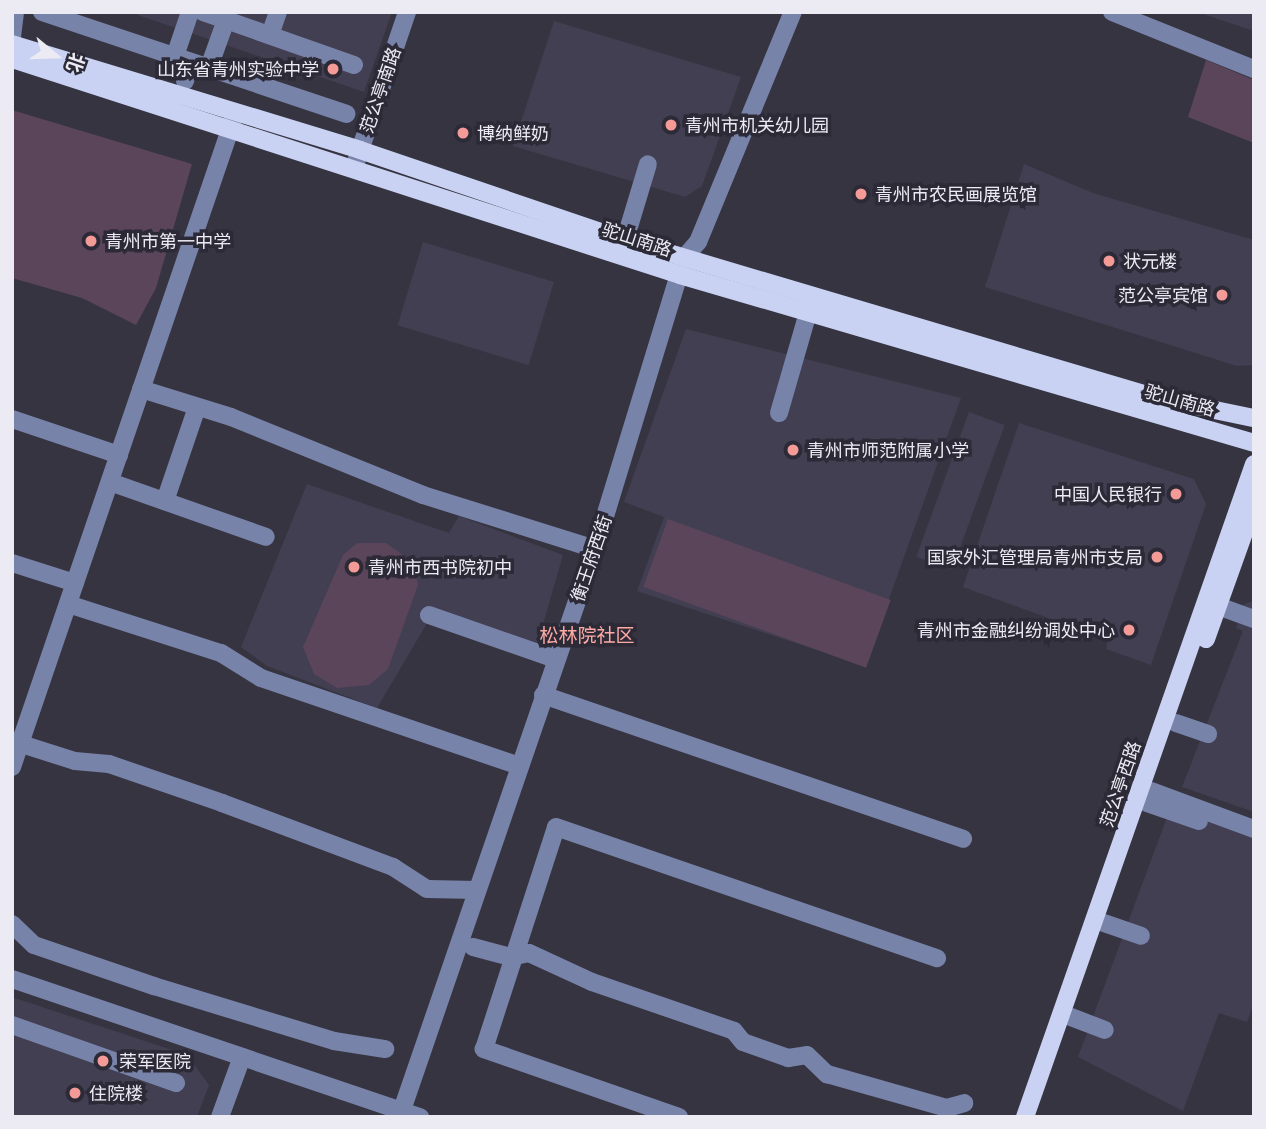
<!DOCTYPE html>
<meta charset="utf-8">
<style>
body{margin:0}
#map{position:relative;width:1266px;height:1129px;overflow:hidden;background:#363441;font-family:Ubuntu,"Noto Sans SC",sans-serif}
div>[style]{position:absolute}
.built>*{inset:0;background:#423f52;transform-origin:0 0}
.green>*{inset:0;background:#5b455a;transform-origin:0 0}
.minor>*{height:18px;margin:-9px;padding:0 9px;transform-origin:9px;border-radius:9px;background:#7883a9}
.major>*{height:18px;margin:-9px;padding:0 9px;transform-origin:9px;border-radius:9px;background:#c9d2f2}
.dots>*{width:19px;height:19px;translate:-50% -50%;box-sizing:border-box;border:4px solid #2c2a36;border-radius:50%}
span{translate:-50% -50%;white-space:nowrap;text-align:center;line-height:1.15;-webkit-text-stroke:7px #2c2a36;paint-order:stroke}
.poi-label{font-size:18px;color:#ecebf4}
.right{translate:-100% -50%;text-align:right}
.left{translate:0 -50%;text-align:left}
.street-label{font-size:18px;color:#ecebf4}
.neighbourhood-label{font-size:19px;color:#fda9a4}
.frame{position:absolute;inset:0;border:14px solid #ecebf4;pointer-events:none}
.north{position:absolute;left:21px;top:21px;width:70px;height:70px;-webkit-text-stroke:5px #2c2a36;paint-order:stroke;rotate:109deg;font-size:19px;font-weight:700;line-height:28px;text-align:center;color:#ecebf4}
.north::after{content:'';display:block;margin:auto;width:24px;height:32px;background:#ecebf4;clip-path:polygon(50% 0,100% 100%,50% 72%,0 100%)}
</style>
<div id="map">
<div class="built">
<div style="clip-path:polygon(129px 12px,392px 12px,364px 92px)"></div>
<div style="clip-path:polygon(1254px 12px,1254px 31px,1203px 14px,1204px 12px)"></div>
<div style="clip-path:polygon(554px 21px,741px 77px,702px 186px,685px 197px,513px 146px)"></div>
<div style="clip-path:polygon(1024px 164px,1093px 193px,1254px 240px,1254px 365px,1237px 366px,985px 287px)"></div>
<div style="left:423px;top:242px;width:137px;height:87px;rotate:17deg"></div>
<div style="clip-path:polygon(686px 329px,961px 398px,865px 666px,637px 591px,664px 517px,624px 502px)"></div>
<div style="left:969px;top:412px;width:38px;height:154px;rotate:20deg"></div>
<div style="clip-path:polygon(1019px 423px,1194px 479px,1206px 504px,1151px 665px,1106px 649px,1108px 640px,963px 587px)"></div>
<div style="clip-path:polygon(307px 484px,449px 533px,459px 516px,563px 555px,537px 645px,436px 608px,377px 708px,267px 666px,241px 647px)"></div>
<div style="clip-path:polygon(1254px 601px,1254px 812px,1182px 787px,1243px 631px,1236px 628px,1244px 604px)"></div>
<div style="clip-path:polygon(1172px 804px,1254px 834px,1254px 1003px,1247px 1022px,1219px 1013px,1183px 1111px,1078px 1057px)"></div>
<div style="clip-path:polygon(12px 997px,187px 1055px,209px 1085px,197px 1117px,12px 1117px)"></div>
</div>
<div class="green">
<div style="clip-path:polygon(1206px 60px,1254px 80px,1254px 143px,1188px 117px)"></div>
<div style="clip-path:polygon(12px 110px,192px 164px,156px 288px,136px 325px,82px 298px,12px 278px)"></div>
<div style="left:668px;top:519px;width:237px;height:72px;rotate:20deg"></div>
<div style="clip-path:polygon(357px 543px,386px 543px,414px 563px,418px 585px,388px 669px,369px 685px,337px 688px,314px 674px,303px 647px,343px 555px)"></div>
</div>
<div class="minor">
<div style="left:42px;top:12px;width:321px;rotate:18.5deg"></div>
<div style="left:203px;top:12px;width:160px;rotate:19.3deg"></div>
<div style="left:1112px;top:12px;width:153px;rotate:21.9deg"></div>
<div style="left:270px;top:35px;width:24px;rotate:-71deg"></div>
<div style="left:12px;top:37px;width:25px;rotate:-83deg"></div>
<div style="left:174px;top:59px;width:50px;rotate:-71.2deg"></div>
<div style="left:208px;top:70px;width:53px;rotate:-70.2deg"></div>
<div style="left:185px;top:81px;width:18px;rotate:-74deg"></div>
<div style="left:355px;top:165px;width:162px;rotate:-71.2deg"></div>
<div style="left:625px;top:240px;width:79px;rotate:-73.2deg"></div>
<div style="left:141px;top:389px;width:94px;rotate:17.3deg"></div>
<div style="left:231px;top:417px;width:207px;rotate:22.1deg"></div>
<div style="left:423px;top:495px;width:180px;rotate:17.4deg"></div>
<div style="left:779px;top:413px;width:119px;rotate:-73.9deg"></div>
<div style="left:12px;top:419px;width:113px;rotate:18.6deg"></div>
<div style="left:110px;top:482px;width:165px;rotate:19.4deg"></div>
<div style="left:165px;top:501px;width:99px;rotate:-71.2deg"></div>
<div style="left:12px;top:563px;width:66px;rotate:17.6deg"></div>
<div style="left:68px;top:604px;width:161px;rotate:17.8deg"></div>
<div style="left:221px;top:653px;width:47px;rotate:32deg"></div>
<div style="left:261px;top:678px;width:273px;rotate:18.8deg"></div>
<div style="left:1218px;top:606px;width:38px;rotate:20deg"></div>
<div style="left:429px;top:615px;width:133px;rotate:19.2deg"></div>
<div style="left:543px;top:695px;width:444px;rotate:18.9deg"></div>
<div style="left:1176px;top:723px;width:34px;rotate:19deg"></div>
<div style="left:12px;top:741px;width:66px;rotate:17.6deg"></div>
<div style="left:75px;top:761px;width:34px;rotate:5deg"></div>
<div style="left:109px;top:764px;width:120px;rotate:19deg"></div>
<div style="left:222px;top:803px;width:183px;rotate:20.5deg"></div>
<div style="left:393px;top:867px;width:40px;rotate:32.9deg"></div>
<div style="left:427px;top:889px;width:50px;rotate:1.1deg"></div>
<div style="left:12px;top:767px;width:689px;rotate:-71.12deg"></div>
<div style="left:1151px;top:791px;width:110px;rotate:20.3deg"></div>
<div style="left:1147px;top:803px;width:55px;rotate:19.1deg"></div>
<div style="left:1104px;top:923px;width:39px;rotate:19deg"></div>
<div style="left:12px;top:924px;width:30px;rotate:44deg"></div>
<div style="left:34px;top:945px;width:127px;rotate:18.9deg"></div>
<div style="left:154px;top:986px;width:188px;rotate:17deg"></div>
<div style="left:334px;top:1041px;width:52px;rotate:8.9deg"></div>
<div style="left:473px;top:947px;width:39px;rotate:15deg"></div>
<div style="left:511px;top:957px;width:18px;rotate:-13deg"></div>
<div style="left:529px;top:953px;width:69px;rotate:24.7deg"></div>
<div style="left:592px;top:982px;width:150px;rotate:19deg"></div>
<div style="left:734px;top:1031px;width:14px;rotate:51deg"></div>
<div style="left:743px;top:1042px;width:48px;rotate:19.6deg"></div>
<div style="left:788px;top:1058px;width:19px;rotate:-9deg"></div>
<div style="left:807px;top:1055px;width:28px;rotate:44deg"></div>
<div style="left:827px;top:1074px;width:125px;rotate:15.8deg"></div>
<div style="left:947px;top:1108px;width:18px;rotate:-16deg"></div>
<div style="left:12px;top:979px;width:431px;rotate:18.7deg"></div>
<div style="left:1071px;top:1017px;width:36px;rotate:21deg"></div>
<div style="left:12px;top:1025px;width:174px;rotate:19.5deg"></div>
<div style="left:402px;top:1110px;width:593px;rotate:-71.02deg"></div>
<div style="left:595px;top:549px;width:304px;rotate:-73deg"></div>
<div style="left:684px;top:258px;width:21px;rotate:-49deg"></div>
<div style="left:698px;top:242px;width:249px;rotate:-67.6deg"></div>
<div style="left:220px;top:1117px;width:64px;rotate:-69.9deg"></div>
<div style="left:679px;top:1117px;width:207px;rotate:-160.8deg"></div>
<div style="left:484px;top:1049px;width:233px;rotate:-72deg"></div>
<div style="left:556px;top:827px;width:403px;rotate:19deg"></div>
</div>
<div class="major">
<div style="left:12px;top:44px;width:364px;rotate:16.9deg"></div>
<div style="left:360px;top:150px;width:280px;rotate:18.8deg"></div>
<div style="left:625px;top:240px;width:555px;rotate:16.54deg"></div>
<div style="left:1157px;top:398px;width:99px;rotate:11.7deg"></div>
<div style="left:12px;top:59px;width:702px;rotate:17.92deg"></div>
<div style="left:680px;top:275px;width:598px;rotate:16.31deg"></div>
<div style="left:1206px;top:639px;width:142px;rotate:-70.3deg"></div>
<div style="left:1025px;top:1117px;width:692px;rotate:-70.67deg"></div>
</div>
<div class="dots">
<div style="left:333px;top:69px;background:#f59b97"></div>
<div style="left:671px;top:125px;background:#f59b97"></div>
<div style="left:463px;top:133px;background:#f59b97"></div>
<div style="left:861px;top:194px;background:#f59b97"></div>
<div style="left:91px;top:241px;background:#f59b97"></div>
<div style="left:1109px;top:261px;background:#f59b97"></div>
<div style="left:1222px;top:295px;background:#f59b97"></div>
<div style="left:793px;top:450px;background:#f59b97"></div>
<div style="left:1176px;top:494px;background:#f59b97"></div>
<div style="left:1157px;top:557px;background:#f59b97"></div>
<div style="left:354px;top:567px;background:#f59b97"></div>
<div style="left:1129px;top:630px;background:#f59b97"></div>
<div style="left:103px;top:1061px;background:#f59b97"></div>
<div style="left:75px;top:1093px;background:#f59b97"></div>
</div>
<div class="poi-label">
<span class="right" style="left:319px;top:69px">山东省青州实验中学</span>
<span class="left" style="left:685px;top:125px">青州市机关幼儿园</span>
<span class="left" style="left:477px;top:133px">博纳鲜奶</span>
<span class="left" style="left:875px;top:194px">青州市农民画展览馆</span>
<span class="left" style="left:105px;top:241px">青州市第一中学</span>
<span class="left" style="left:1123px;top:261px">状元楼</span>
<span class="right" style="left:1208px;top:295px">范公亭宾馆</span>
<span class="left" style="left:807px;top:450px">青州市师范附属小学</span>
<span class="right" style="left:1162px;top:494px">中国人民银行</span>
<span class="right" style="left:1143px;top:557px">国家外汇管理局青州市支局</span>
<span class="left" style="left:368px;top:567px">青州市西书院初中</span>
<span class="right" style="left:1115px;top:630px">青州市金融纠纷调处中心</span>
<span class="left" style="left:119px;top:1061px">荣军医院</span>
<span class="left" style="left:89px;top:1093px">住院楼</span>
</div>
<div class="street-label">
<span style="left:380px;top:90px;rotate:-71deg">范公亭南路</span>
<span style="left:637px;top:239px;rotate:18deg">驼山南路</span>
<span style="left:1180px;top:400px;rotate:16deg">驼山南路</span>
<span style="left:591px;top:558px;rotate:-71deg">衡王府西街</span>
<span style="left:1120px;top:784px;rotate:-71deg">范公亭西路</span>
</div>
<div class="neighbourhood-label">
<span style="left:587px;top:636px">松林院社区</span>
</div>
<div class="frame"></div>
<div class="north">北</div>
</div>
